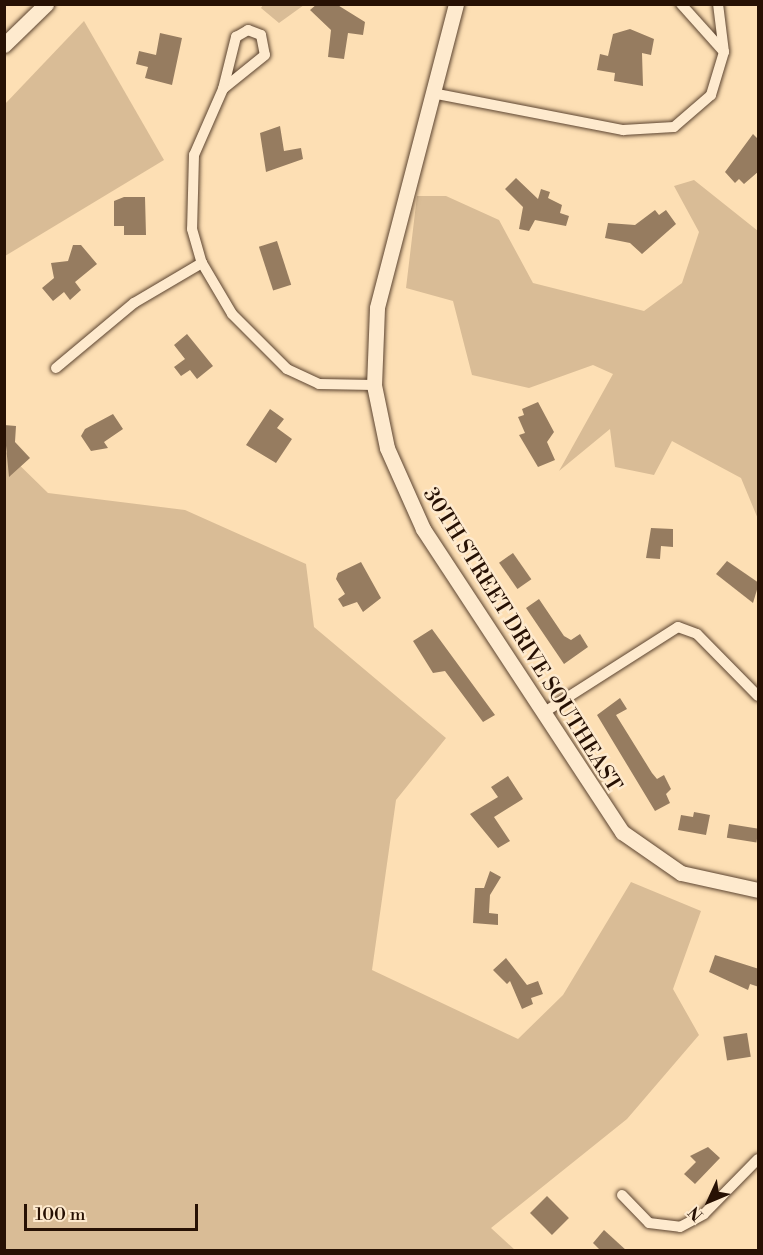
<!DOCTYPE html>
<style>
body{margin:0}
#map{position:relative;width:763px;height:1255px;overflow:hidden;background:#fddfb4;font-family:"Libre Bodoni",serif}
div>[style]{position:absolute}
.green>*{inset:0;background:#d9bc96}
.building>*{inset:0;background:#967c60;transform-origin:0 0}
.roads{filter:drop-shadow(0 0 2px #5c4430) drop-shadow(0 0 2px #5c4430)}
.minor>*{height:10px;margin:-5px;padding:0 5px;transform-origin:5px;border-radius:5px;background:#feeace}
.secondary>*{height:15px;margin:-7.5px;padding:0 7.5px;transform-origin:7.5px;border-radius:7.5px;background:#feeace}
span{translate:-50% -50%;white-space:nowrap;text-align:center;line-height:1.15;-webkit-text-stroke:5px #feeace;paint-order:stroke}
.street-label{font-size:21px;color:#271104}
.frame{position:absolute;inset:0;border:6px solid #271104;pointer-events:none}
.north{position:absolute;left:679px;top:1171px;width:60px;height:60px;-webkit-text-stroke:4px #feeace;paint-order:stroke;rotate:226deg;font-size:16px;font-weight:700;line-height:24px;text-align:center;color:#271104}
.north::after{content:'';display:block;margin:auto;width:21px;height:27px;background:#271104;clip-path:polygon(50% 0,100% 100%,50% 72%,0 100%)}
.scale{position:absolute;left:24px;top:1204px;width:174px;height:27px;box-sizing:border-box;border:3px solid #271104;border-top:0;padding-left:8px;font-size:18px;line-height:21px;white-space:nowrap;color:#271104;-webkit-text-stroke:4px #feeace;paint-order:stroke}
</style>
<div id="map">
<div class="green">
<div style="clip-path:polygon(263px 5px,263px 4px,304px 5px,279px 23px,261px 8px)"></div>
<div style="clip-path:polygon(84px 21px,164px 160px,5px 256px,5px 104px)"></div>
<div style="clip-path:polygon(694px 180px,758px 231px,758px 519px,741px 478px,672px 441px,654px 475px,615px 467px,610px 429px,559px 471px,613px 374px,593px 365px,529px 388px,472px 375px,453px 301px,406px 288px,417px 196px,446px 196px,499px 220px,533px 283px,644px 311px,682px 283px,699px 232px,674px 186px)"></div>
<div style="clip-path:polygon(5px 451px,48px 493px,185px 510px,306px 564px,314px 627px,446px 738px,396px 800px,372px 970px,518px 1039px,563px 995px,631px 882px,701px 911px,673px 989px,699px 1035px,627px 1119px,491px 1228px,515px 1250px,4px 1250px)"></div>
</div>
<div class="building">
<div style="clip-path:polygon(317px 4px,336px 4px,365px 22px,363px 35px,348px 33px,344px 59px,328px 57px,331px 30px,310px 10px)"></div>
<div style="clip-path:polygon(630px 29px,654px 39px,651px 55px,642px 53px,643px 86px,614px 81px,615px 73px,597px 70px,600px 54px,608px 56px,613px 34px)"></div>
<div style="clip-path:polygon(160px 33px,182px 38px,172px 85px,145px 78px,148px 67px,136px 64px,139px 51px,156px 55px)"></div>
<div style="clip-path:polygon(280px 126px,284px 151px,301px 148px,303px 159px,266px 172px,260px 133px)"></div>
<div style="clip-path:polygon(753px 134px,759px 140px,759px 171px,744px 184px,739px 179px,735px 183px,725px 172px)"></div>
<div style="clip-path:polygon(516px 178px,538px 199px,541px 189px,550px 192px,548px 198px,562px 205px,560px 213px,569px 216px,566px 226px,535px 220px,529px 231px,519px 229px,523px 207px,505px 189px)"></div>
<div style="clip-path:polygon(124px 197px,145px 197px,146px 235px,124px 235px,124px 226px,114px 226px,114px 201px)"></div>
<div style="clip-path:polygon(655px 210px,659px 215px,666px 210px,676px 224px,642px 254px,630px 243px,605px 238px,608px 223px,635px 225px)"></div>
<div style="left:277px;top:241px;width:46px;height:19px;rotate:72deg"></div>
<div style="clip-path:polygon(73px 245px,81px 245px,97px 264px,75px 282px,81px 290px,70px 300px,64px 292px,53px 301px,42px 288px,54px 278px,51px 263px,68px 261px)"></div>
<div style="clip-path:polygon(187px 334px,213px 366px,197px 379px,190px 370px,181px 376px,174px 367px,185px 359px,174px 345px)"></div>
<div style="clip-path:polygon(538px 402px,554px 432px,547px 442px,555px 460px,538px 467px,519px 435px,525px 433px,518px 417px,524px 415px,522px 409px)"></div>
<div style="clip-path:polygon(270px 409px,284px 419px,277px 428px,292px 439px,276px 463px,246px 445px)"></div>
<div style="clip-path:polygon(113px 414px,123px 429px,104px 442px,108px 448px,91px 451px,81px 436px,85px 429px)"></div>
<div style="clip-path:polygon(4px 425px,16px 426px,15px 442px,30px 458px,9px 477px)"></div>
<div style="clip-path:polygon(651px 528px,673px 529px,673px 547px,661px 546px,660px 559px,646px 558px)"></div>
<div style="left:513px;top:553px;width:32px;height:17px;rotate:55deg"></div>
<div style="clip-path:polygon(727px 561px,759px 583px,753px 603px,716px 574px)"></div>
<div style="clip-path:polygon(361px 562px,381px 598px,363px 612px,357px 602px,343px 607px,338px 599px,345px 594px,336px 579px,338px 573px)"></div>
<div style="clip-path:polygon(539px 599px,564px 636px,571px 640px,580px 634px,588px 647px,564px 664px,526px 608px)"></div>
<div style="clip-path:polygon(432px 629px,495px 715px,483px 722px,445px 671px,433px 673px,413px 641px)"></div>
<div style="clip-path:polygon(620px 698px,627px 709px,616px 715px,652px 773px,657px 779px,664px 775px,671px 789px,666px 794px,670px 803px,655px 811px,597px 715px)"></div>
<div style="clip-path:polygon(508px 776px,523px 799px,494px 817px,510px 841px,498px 848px,470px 814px,498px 797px,491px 787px)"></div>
<div style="clip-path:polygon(694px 812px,710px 815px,706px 835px,678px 830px,681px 815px,693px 817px)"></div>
<div style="left:729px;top:824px;width:30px;height:14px;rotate:9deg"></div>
<div style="clip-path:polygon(490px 871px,501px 877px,490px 895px,489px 913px,498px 914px,498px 925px,473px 923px,475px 888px,484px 888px)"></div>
<div style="clip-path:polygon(715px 955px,759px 969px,759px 987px,750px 984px,748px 990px,709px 972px)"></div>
<div style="clip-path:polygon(506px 958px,527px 985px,538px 981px,543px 994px,531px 998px,533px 1004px,522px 1009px,510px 981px,507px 984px,493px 970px)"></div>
<div style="left:747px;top:1033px;width:24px;height:24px;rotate:81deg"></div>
<div style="clip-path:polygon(708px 1147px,720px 1158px,695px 1184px,684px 1174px,696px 1162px,690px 1156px)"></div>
<div style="left:547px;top:1196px;width:31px;height:24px;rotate:45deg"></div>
<div style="clip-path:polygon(604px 1230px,627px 1251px,601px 1251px,593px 1243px)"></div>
</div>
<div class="roads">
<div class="minor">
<div style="left:681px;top:4px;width:64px;rotate:48.1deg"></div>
<div style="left:223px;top:89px;width:54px;rotate:-76deg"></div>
<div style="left:236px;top:37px;width:14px;rotate:-30deg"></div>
<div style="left:248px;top:30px;width:14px;rotate:21deg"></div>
<div style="left:261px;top:35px;width:20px;rotate:79deg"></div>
<div style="left:265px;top:55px;width:54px;rotate:141deg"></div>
<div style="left:223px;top:89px;width:72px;rotate:113.7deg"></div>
<div style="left:194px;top:155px;width:74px;rotate:91.5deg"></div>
<div style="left:192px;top:229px;width:35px;rotate:74deg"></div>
<div style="left:202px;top:263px;width:59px;rotate:59.5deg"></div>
<div style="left:232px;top:314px;width:78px;rotate:45deg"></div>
<div style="left:287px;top:369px;width:35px;rotate:25deg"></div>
<div style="left:319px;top:384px;width:55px;rotate:1deg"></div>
<div style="left:432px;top:93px;width:195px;rotate:11deg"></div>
<div style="left:623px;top:130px;width:51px;rotate:-3.4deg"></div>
<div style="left:674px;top:127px;width:49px;rotate:-40.9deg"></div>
<div style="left:711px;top:95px;width:45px;rotate:-73.2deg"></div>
<div style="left:724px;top:52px;width:48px;rotate:-97.1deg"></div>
<div style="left:56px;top:368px;width:102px;rotate:-39.8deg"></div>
<div style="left:134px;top:303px;width:79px;rotate:-30.5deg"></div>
<div style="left:543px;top:713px;width:160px;rotate:-32.5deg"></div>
<div style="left:678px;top:627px;width:20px;rotate:20deg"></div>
<div style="left:697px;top:634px;width:87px;rotate:45.5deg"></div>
<div style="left:622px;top:1195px;width:39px;rotate:46deg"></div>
<div style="left:649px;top:1223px;width:31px;rotate:7deg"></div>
<div style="left:680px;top:1227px;width:27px;rotate:-28deg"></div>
<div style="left:704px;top:1214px;width:77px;rotate:-45.5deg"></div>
</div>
<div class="secondary">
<div style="left:456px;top:4px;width:314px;rotate:104.6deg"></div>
<div style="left:377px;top:308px;width:77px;rotate:92.2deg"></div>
<div style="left:374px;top:385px;width:64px;rotate:78.3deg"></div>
<div style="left:387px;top:448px;width:89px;rotate:66deg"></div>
<div style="left:423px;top:529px;width:363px;rotate:56.7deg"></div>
<div style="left:622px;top:832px;width:72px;rotate:34.8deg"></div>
<div style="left:681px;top:873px;width:79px;rotate:12.4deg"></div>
<div style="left:4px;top:45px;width:59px;rotate:-44.3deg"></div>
</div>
</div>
<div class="street-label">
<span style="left:522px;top:640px;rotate:58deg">30TH STREET DRIVE SOUTHEAST</span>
</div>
<div class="frame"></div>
<div class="north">N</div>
<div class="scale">100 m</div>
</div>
